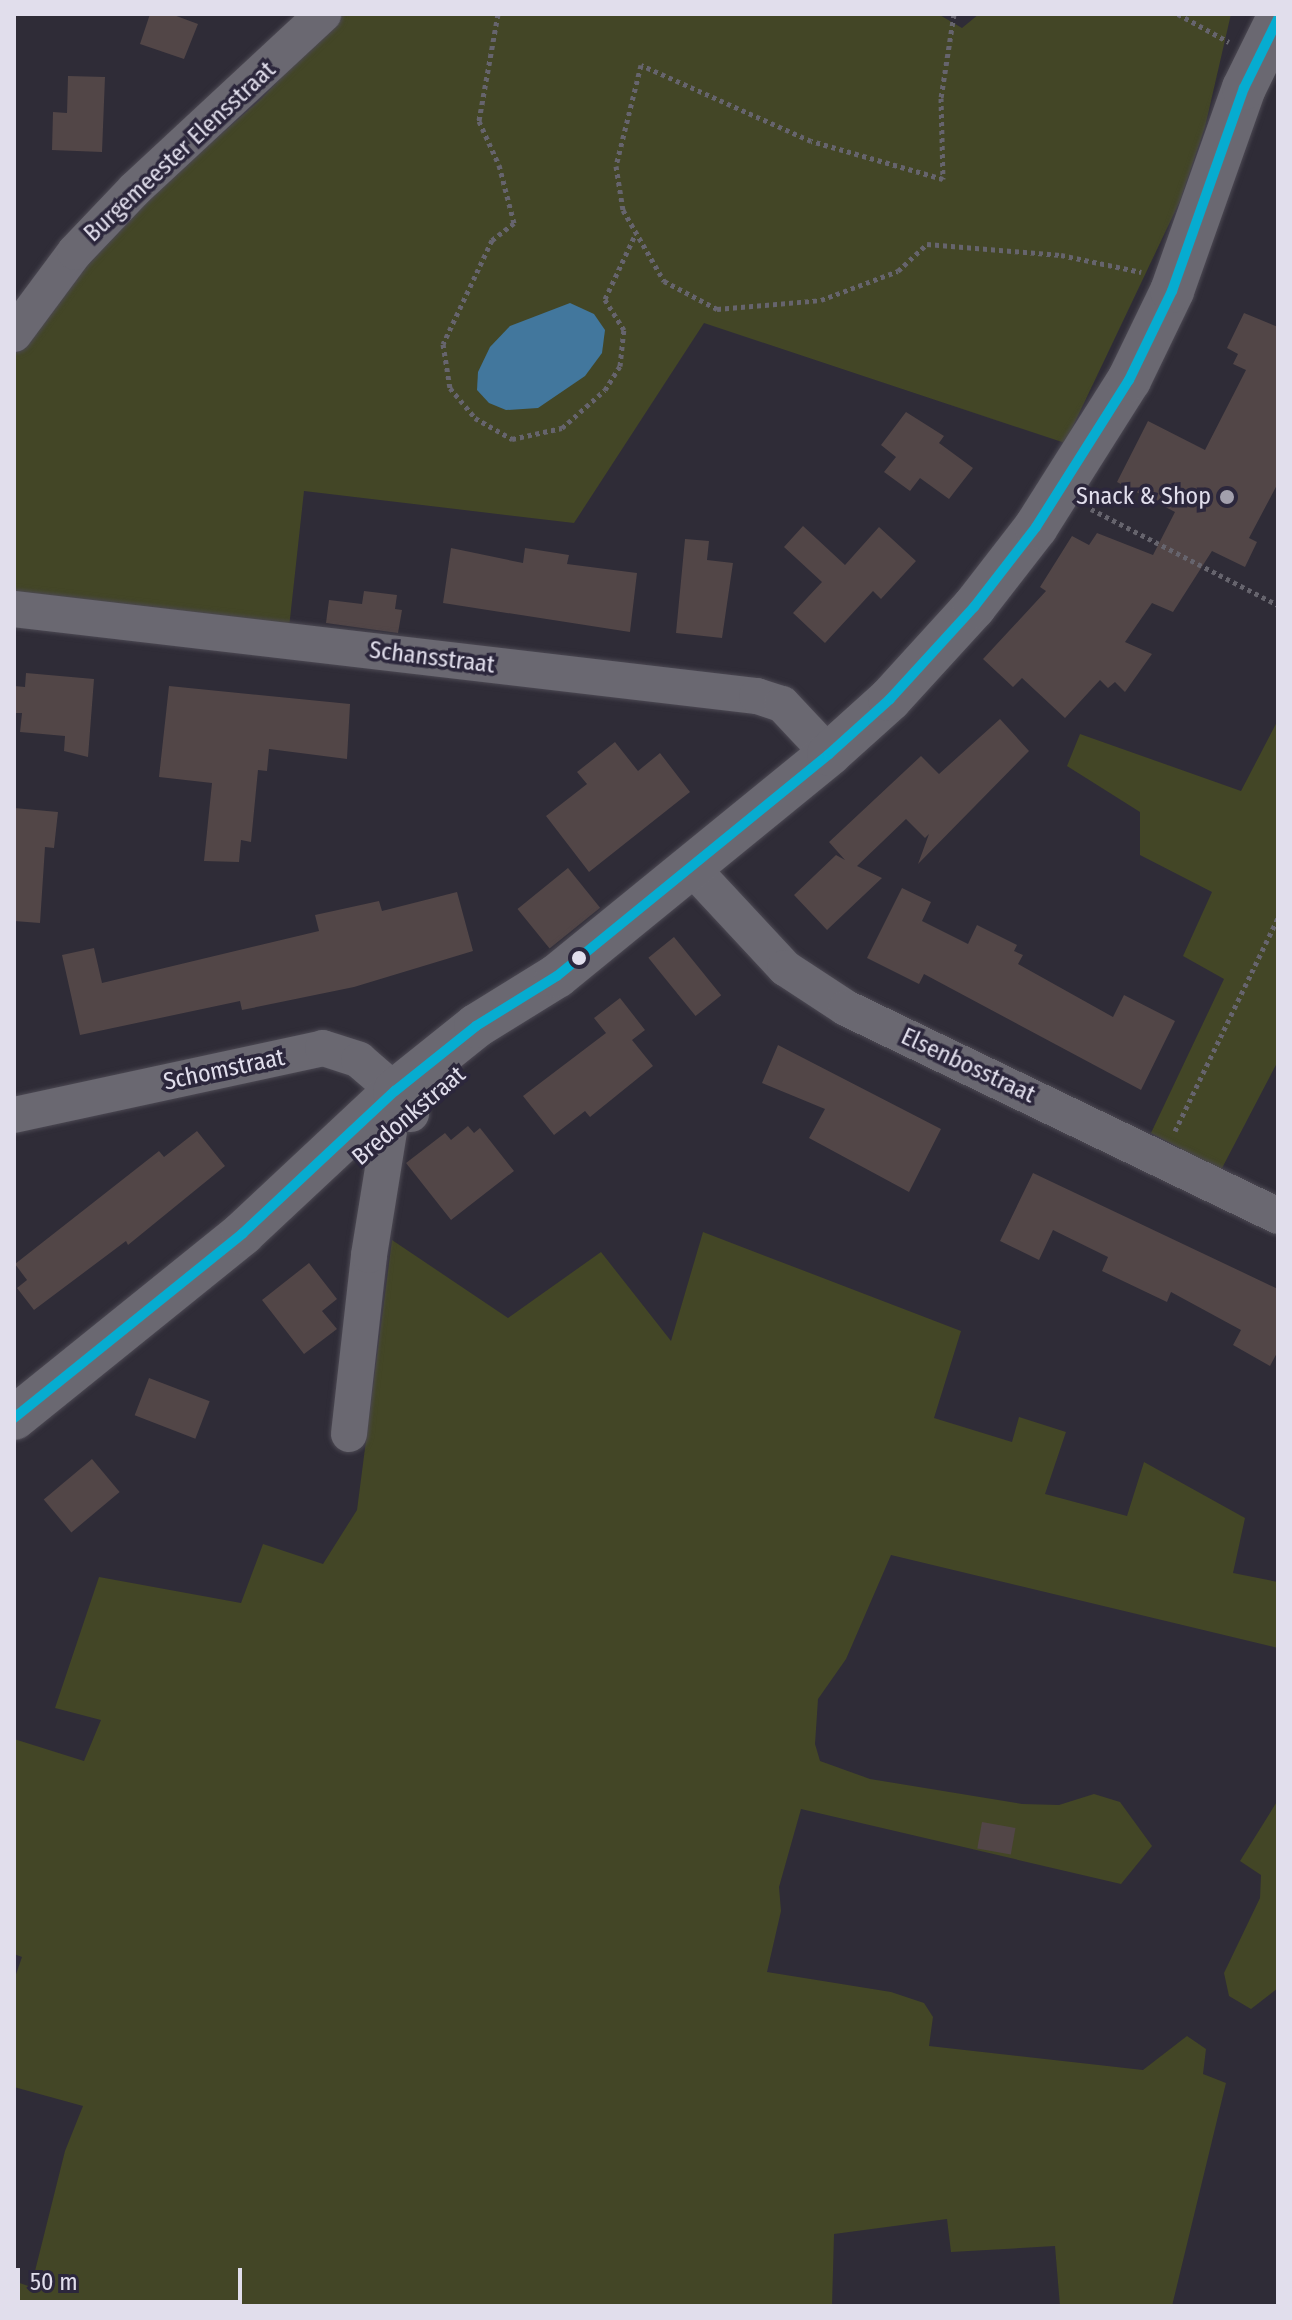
<!DOCTYPE html>
<style>
body{margin:0}
#map{position:relative;width:1292px;height:2320px;overflow:hidden;background:#2f2c37;font-family:"Fira Sans Condensed",sans-serif}
div>[style]{position:absolute}
.green>*{inset:0;background:#434626}
.water>*{inset:0;background:#42779d}
.building>*{inset:0;background:#524647;transform-origin:0 0}
.path>*{height:5px;margin-top:-2.5px;transform-origin:0;background:repeating-linear-gradient(90deg,#66646d 0 4px,transparent 0 8px)}
.roads{filter:drop-shadow(0 0 2px #4c4953) drop-shadow(0 0 2px #4c4953)}
.minor>*{height:36px;margin:-18px;padding:0 18px;transform-origin:18px;border-radius:18px;background:#6a6871}
.tertiary>*{height:44px;margin:-22px;padding:0 22px;transform-origin:22px;border-radius:22px;background:#6a6871}
.bus-1>*{height:10px;margin:-5px;padding:0 5px;transform-origin:5px;border-radius:5px;background:#06acd0}
.dots>*{width:22px;height:22px;translate:-50% -50%;box-sizing:border-box;border:4px solid #2c273c;border-radius:50%}
span{translate:-50% -50%;white-space:nowrap;text-align:center;line-height:1.15;-webkit-text-stroke:7px #2c273c;paint-order:stroke}
.street-label{font-size:24px;color:#e1deec}
.poi-label{font-size:24px;color:#e1deec}
.right{translate:-100% -50%;text-align:right}
.frame{position:absolute;inset:0;border:16px solid #e1deec;pointer-events:none}
.scale{position:absolute;left:16px;top:2268px;width:226px;height:36px;box-sizing:border-box;border:4px solid #e1deec;border-top:0;padding-left:10px;font-size:24px;line-height:28px;white-space:nowrap;color:#e1deec;-webkit-text-stroke:6px #2c273c;paint-order:stroke}
</style>
<div id="map">
<div class="green">
<div style="clip-path:polygon(342px 14px,938px 14px,962px 28px,979px 14px,1231px 14px,1205px 127px,1180px 201px,1065px 443px,704px 323px,574px 523px,304px 491px,289px 628px,14px 594px,16px 353px,70px 278px,173px 176px,260px 100px)"></div>
<div style="clip-path:polygon(1278px 720px,1278px 1061px,1221px 1170px,1151px 1133px,1224px 979px,1183px 956px,1212px 892px,1140px 855px,1140px 812px,1067px 766px,1080px 734px,1241px 791px)"></div>
<div style="clip-path:polygon(703px 1232px,961px 1331px,934px 1418px,1012px 1442px,1019px 1417px,1066px 1432px,1045px 1494px,1127px 1516px,1144px 1462px,1245px 1518px,1233px 1573px,1278px 1582px,1278px 1648px,891px 1555px,846px 1659px,818px 1699px,815px 1744px,820px 1761px,870px 1779px,1022px 1804px,1059px 1805px,1094px 1794px,1120px 1802px,1152px 1846px,1121px 1884px,801px 1809px,779px 1887px,781px 1911px,767px 1972px,891px 1992px,924px 2003px,933px 2017px,929px 2046px,1143px 2070px,1187px 2036px,1206px 2049px,1203px 2074px,1226px 2083px,1172px 2306px,1060px 2306px,1055px 2246px,951px 2252px,947px 2219px,834px 2234px,832px 2306px,14px 2306px,14px 2281px,31px 2287px,65px 2151px,83px 2106px,14px 2087px,14px 1980px,22px 1957px,14px 1954px,14px 1739px,84px 1761px,101px 1720px,55px 1708px,99px 1577px,241px 1603px,263px 1544px,323px 1564px,357px 1510px,392px 1240px,508px 1318px,601px 1252px,671px 1341px)"></div>
<div style="clip-path:polygon(1278px 1800px,1278px 1988px,1251px 2009px,1229px 1996px,1224px 1973px,1260px 1898px,1261px 1875px,1240px 1861px)"></div>
</div>
<div class="water">
<div style="clip-path:polygon(570px 303px,594px 314px,605px 330px,602px 353px,585px 376px,538px 408px,506px 410px,489px 403px,477px 390px,478px 372px,490px 347px,510px 326px)"></div>
</div>
<div class="building">
<div style="clip-path:polygon(150px 14px,171px 14px,198px 24px,184px 59px,140px 44px)"></div>
<div style="clip-path:polygon(68px 76px,105px 77px,102px 152px,52px 150px,53px 112px,67px 113px)"></div>
<div style="clip-path:polygon(1244px 313px,1278px 327px,1278px 483px,1249px 538px,1257px 542px,1245px 567px,1212px 551px,1173px 612px,1152px 603px,1125px 642px,1152px 654px,1125px 692px,1115px 682px,1108px 688px,1100px 680px,1065px 718px,1022px 678px,1013px 687px,983px 659px,1046px 591px,1040px 587px,1072px 536px,1089px 545px,1097px 533px,1153px 555px,1175px 512px,1117px 482px,1148px 421px,1205px 450px,1246px 370px,1233px 364px,1238px 354px,1227px 348px)"></div>
<div style="clip-path:polygon(906px 412px,944px 436px,939px 443px,973px 468px,949px 499px,920px 478px,910px 491px,884px 472px,896px 457px,881px 445px)"></div>
<div style="clip-path:polygon(803px 526px,845px 565px,879px 527px,916px 561px,881px 599px,873px 591px,825px 643px,793px 613px,822px 582px,784px 547px)"></div>
<div style="clip-path:polygon(685px 539px,709px 541px,707px 560px,733px 563px,722px 638px,676px 633px)"></div>
<div style="clip-path:polygon(451px 548px,523px 563px,525px 548px,569px 555px,567px 564px,637px 573px,630px 632px,443px 603px)"></div>
<div style="clip-path:polygon(364px 591px,397px 595px,395px 609px,402px 610px,398px 633px,326px 623px,329px 600px,362px 604px)"></div>
<div style="clip-path:polygon(26px 673px,94px 679px,88px 757px,64px 751px,65px 736px,20px 732px,22px 713px,14px 713px,14px 686px,25px 687px)"></div>
<div style="clip-path:polygon(169px 686px,350px 704px,347px 759px,269px 749px,267px 771px,258px 770px,251px 842px,241px 840px,239px 862px,204px 861px,212px 783px,159px 777px)"></div>
<div style="clip-path:polygon(1000px 719px,1029px 751px,918px 864px,929px 834px,925px 838px,906px 819px,857px 866px,882px 878px,827px 930px,794px 895px,836px 855px,845px 860px,829px 842px,921px 756px,939px 774px)"></div>
<div style="clip-path:polygon(615px 742px,638px 771px,660px 753px,690px 792px,589px 872px,546px 816px,587px 784px,577px 772px)"></div>
<div style="clip-path:polygon(14px 808px,58px 812px,54px 848px,45px 847px,40px 923px,14px 921px)"></div>
<div style="left:568px;top:868px;width:51px;height:65px;rotate:51deg"></div>
<div style="clip-path:polygon(902px 888px,931px 902px,922px 921px,968px 944px,977px 925px,1017px 945px,1014px 951px,1023px 955px,1018px 964px,1113px 1017px,1124px 995px,1175px 1021px,1141px 1090px,924px 974px,919px 984px,867px 958px)"></div>
<div style="clip-path:polygon(457px 892px,473px 951px,354px 987px,242px 1010px,240px 1001px,80px 1035px,62px 955px,94px 948px,102px 983px,319px 931px,315px 915px,379px 901px,382px 911px)"></div>
<div style="left:674px;top:937px;width:75px;height:33px;rotate:51deg"></div>
<div style="clip-path:polygon(620px 998px,645px 1030px,632px 1040px,653px 1066px,590px 1117px,585px 1111px,554px 1135px,523px 1096px,606px 1033px,594px 1018px)"></div>
<div style="clip-path:polygon(778px 1045px,941px 1129px,909px 1192px,809px 1138px,825px 1109px,762px 1083px)"></div>
<div style="clip-path:polygon(468px 1126px,474px 1133px,480px 1128px,514px 1171px,451px 1220px,406px 1163px,445px 1133px,451px 1140px)"></div>
<div style="clip-path:polygon(197px 1131px,225px 1166px,128px 1245px,126px 1241px,34px 1310px,17px 1288px,27px 1280px,15px 1264px,159px 1151px,164px 1157px)"></div>
<div style="clip-path:polygon(1033px 1173px,1278px 1289px,1278px 1351px,1270px 1366px,1233px 1345px,1241px 1330px,1171px 1292px,1167px 1302px,1102px 1271px,1108px 1257px,1053px 1230px,1039px 1260px,1000px 1241px)"></div>
<div style="clip-path:polygon(309px 1263px,337px 1299px,322px 1311px,337px 1329px,304px 1354px,262px 1300px)"></div>
<div style="left:149px;top:1378px;width:65px;height:40px;rotate:21deg"></div>
<div style="left:92px;top:1459px;width:43px;height:63px;rotate:50deg"></div>
<div style="left:982px;top:1822px;width:34px;height:27px;rotate:10deg"></div>
</div>
<div class="path">
<div style="left:498px;top:14px;width:109px;rotate:100.1deg"></div>
<div style="left:479px;top:121px;width:48px;rotate:65.6deg"></div>
<div style="left:499px;top:165px;width:60px;rotate:75.5deg"></div>
<div style="left:514px;top:223px;width:28px;rotate:142deg"></div>
<div style="left:492px;top:240px;width:115px;rotate:115.2deg"></div>
<div style="left:443px;top:344px;width:45px;rotate:81deg"></div>
<div style="left:450px;top:388px;width:39px;rotate:50deg"></div>
<div style="left:475px;top:418px;width:43px;rotate:29.6deg"></div>
<div style="left:512px;top:439px;width:51px;rotate:-12.4deg"></div>
<div style="left:562px;top:428px;width:57px;rotate:-41.5deg"></div>
<div style="left:605px;top:390px;width:28px;rotate:-58deg"></div>
<div style="left:620px;top:366px;width:36px;rotate:-84deg"></div>
<div style="left:624px;top:330px;width:36px;rotate:-122deg"></div>
<div style="left:605px;top:299px;width:71px;rotate:-64.9deg"></div>
<div style="left:954px;top:14px;width:85px;rotate:98.8deg"></div>
<div style="left:941px;top:98px;width:81px;rotate:88.6deg"></div>
<div style="left:943px;top:179px;width:137px;rotate:-163.9deg"></div>
<div style="left:811px;top:141px;width:186px;rotate:-155.9deg"></div>
<div style="left:641px;top:65px;width:104px;rotate:103.9deg"></div>
<div style="left:616px;top:166px;width:45px;rotate:81deg"></div>
<div style="left:623px;top:210px;width:82px;rotate:60deg"></div>
<div style="left:664px;top:281px;width:60px;rotate:27.8deg"></div>
<div style="left:717px;top:309px;width:104px;rotate:-4.9deg"></div>
<div style="left:821px;top:300px;width:82px;rotate:-20.6deg"></div>
<div style="left:898px;top:271px;width:40px;rotate:-43deg"></div>
<div style="left:927px;top:244px;width:134px;rotate:4.7deg"></div>
<div style="left:1061px;top:255px;width:82px;rotate:12deg"></div>
<div style="left:1178px;top:14px;width:58px;rotate:28.8deg"></div>
<div style="left:1091px;top:509px;width:210px;rotate:27.2deg"></div>
<div style="left:1175px;top:1131px;width:237px;rotate:-64.2deg"></div>
</div>
<div class="roads">
<div class="minor">
<div style="left:14px;top:334px;width:102px;rotate:-53.4deg"></div>
<div style="left:75px;top:252px;width:87px;rotate:-46.4deg"></div>
<div style="left:135px;top:189px;width:257px;rotate:-42.9deg"></div>
<div style="left:14px;top:609px;width:748px;rotate:6.68deg"></div>
<div style="left:757px;top:696px;width:26px;rotate:18deg"></div>
<div style="left:782px;top:704px;width:69px;rotate:46.8deg"></div>
<div style="left:692px;top:868px;width:137px;rotate:47.1deg"></div>
<div style="left:785px;top:968px;width:73px;rotate:33.3deg"></div>
<div style="left:846px;top:1008px;width:479px;rotate:25.7deg"></div>
<div style="left:14px;top:1115px;width:316px;rotate:-12.2deg"></div>
<div style="left:323px;top:1048px;width:38px;rotate:18deg"></div>
<div style="left:359px;top:1060px;width:48px;rotate:40.7deg"></div>
<div style="left:395px;top:1091px;width:28px;rotate:55deg"></div>
<div style="left:349px;top:1434px;width:180px;rotate:-83.6deg"></div>
<div style="left:369px;top:1255px;width:125px;rotate:-80.8deg"></div>
</div>
<div class="tertiary">
<div style="left:14px;top:1418px;width:294px;rotate:-38.9deg"></div>
<div style="left:243px;top:1233px;width:208px;rotate:-43.1deg"></div>
<div style="left:395px;top:1091px;width:104px;rotate:-38.7deg"></div>
<div style="left:476px;top:1026px;width:95px;rotate:-31.7deg"></div>
<div style="left:557px;top:976px;width:351px;rotate:-39.2deg"></div>
<div style="left:829px;top:754px;width:82px;rotate:-42deg"></div>
<div style="left:890px;top:699px;width:125px;rotate:-47.6deg"></div>
<div style="left:974px;top:607px;width:101px;rotate:-52.2deg"></div>
<div style="left:1036px;top:527px;width:174px;rotate:-57.7deg"></div>
<div style="left:1129px;top:380px;width:99px;rotate:-64.2deg"></div>
<div style="left:1172px;top:291px;width:215px;rotate:-70.5deg"></div>
<div style="left:1244px;top:88px;width:77px;rotate:-63.8deg"></div>
</div>
</div>
<div class="bus-1">
<div style="left:14px;top:1418px;width:294px;rotate:-38.9deg"></div>
<div style="left:243px;top:1233px;width:208px;rotate:-43.1deg"></div>
<div style="left:395px;top:1091px;width:104px;rotate:-38.7deg"></div>
<div style="left:476px;top:1026px;width:95px;rotate:-31.7deg"></div>
<div style="left:557px;top:976px;width:351px;rotate:-39.2deg"></div>
<div style="left:829px;top:754px;width:82px;rotate:-42deg"></div>
<div style="left:890px;top:699px;width:125px;rotate:-47.6deg"></div>
<div style="left:974px;top:607px;width:101px;rotate:-52.2deg"></div>
<div style="left:1036px;top:527px;width:174px;rotate:-57.7deg"></div>
<div style="left:1129px;top:380px;width:99px;rotate:-64.2deg"></div>
<div style="left:1172px;top:291px;width:215px;rotate:-70.5deg"></div>
<div style="left:1244px;top:88px;width:77px;rotate:-63.8deg"></div>
</div>
<div class="dots">
<div style="left:1227px;top:497px;background:#a3a0ad"></div>
<div style="left:579px;top:958px;background:#e1deec"></div>
</div>
<div class="street-label">
<span style="left:180px;top:152px;rotate:-43deg">Burgemeester Elensstraat</span>
<span style="left:432px;top:658px;rotate:7deg">Schansstraat</span>
<span style="left:968px;top:1066px;rotate:25deg">Elsenbosstraat</span>
<span style="left:224px;top:1070px;rotate:-12deg">Schomstraat</span>
<span style="left:409px;top:1116px;rotate:-40deg">Bredonkstraat</span>
</div>
<div class="poi-label">
<span class="right" style="left:1211px;top:497px">Snack &amp; Shop</span>
</div>
<div class="frame"></div>
<div class="scale">50 m</div>
</div>
